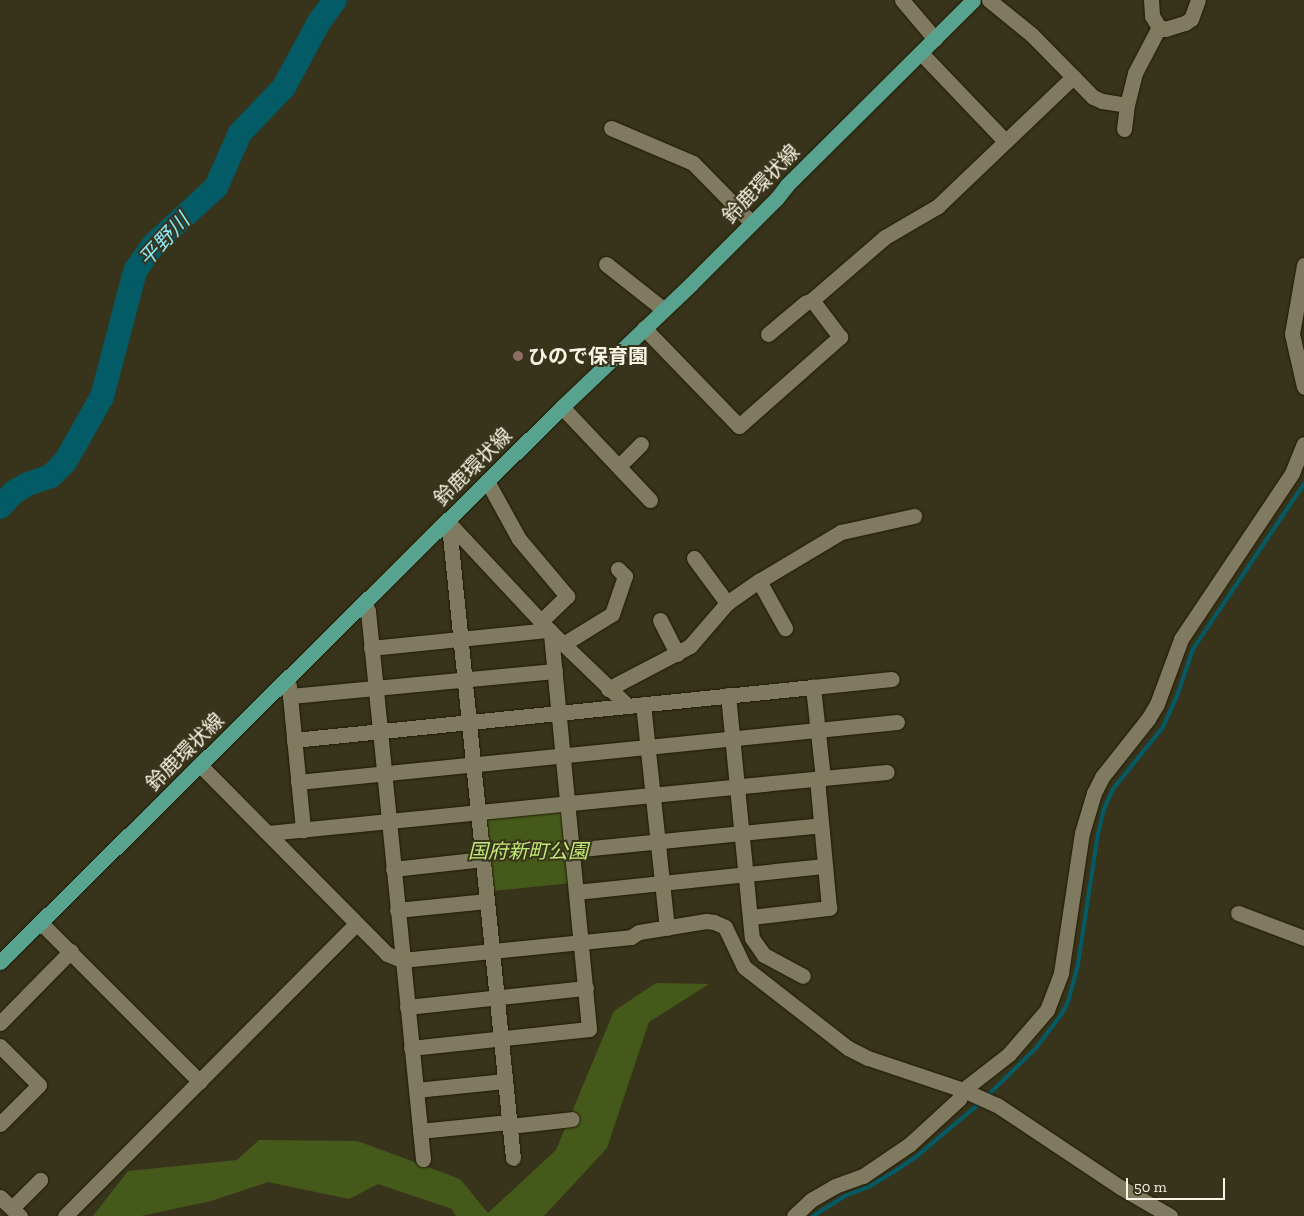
<!DOCTYPE html>
<meta charset="utf-8">
<style>
body{margin:0}
#map{position:relative;width:1304px;height:1216px;overflow:hidden;background:#38341b;font-family:"Zilla Slab","Noto Sans JP",serif}
div>[style]{position:absolute}
.green>*{inset:0;background:#45591a}
.stream>*{height:4px;margin:-2px;padding:0 2px;transform-origin:2px;border-radius:2px;background:#035b66}
.river>*{height:24px;margin:-12px;padding:0 12px;transform-origin:12px;border-radius:12px;background:#035b66}
.roads{filter:drop-shadow(0 0 1px #201b03) drop-shadow(0 0 1px #201b03)}
.minor>*{height:15px;margin:-7.5px;padding:0 7.5px;transform-origin:7.5px;border-radius:7.5px;background:#807b60}
.major>*{height:15px;margin:-7.5px;padding:0 7.5px;transform-origin:7.5px;border-radius:7.5px;background:#58a38f}
.dots>*{width:14px;height:14px;translate:-50% -50%;box-sizing:border-box;border:2px solid #38341b;border-radius:50%}
span{translate:-50% -50%;white-space:nowrap;text-align:center;line-height:1.15;-webkit-text-stroke:4px #38341b;paint-order:stroke}
.street-label{font-size:20px;color:#f8f5e6}
.poi-label{font-size:20px;color:#f8f5e6;font-weight:700}
.left{translate:0 -50%;text-align:left}
.park-label{font-size:20px;color:#c2eb75;font-style:italic}
.water-label{font-size:21px;color:#89e6f7;font-style:italic}
.scale{position:absolute;left:1126px;top:1178px;width:99px;height:22px;box-sizing:border-box;border:2px solid #f8f5e6;border-top:0;padding-left:6px;font-size:15px;line-height:18px;white-space:nowrap;color:#f8f5e6;-webkit-text-stroke:4px #38341b;paint-order:stroke}
</style>
<div id="map">
<div class="green">
<div style="clip-path:polygon(561px 811px,571px 883px,493px 891px,485px 823px,490px 818px)"></div>
<div style="clip-path:polygon(656px 983px,709px 984px,649px 1022px,607px 1148px,544px 1216px,456px 1216px,452px 1209px,378px 1184px,349px 1199px,268px 1182px,211px 1201px,141px 1216px,93px 1216px,128px 1171px,237px 1160px,259px 1140px,357px 1141px,371px 1146px,460px 1179px,488px 1213px,556px 1150px,614px 1011px)"></div>
</div>
<div class="stream">
<div style="left:987px;top:1096px;width:69px;rotate:-44.4deg"></div>
<div style="left:1036px;top:1048px;width:41px;rotate:-52.9deg"></div>
<div style="left:1061px;top:1015px;width:15px;rotate:-62deg"></div>
<div style="left:1068px;top:1002px;width:39px;rotate:-75deg"></div>
<div style="left:1078px;top:964px;width:132px;rotate:-81.3deg"></div>
<div style="left:1098px;top:834px;width:26px;rotate:-77deg"></div>
<div style="left:1104px;top:809px;width:22px;rotate:-66deg"></div>
<div style="left:1113px;top:789px;width:80px;rotate:-51.1deg"></div>
<div style="left:1163px;top:727px;width:34px;rotate:-66deg"></div>
<div style="left:1177px;top:696px;width:50px;rotate:-71.2deg"></div>
<div style="left:1193px;top:649px;width:199px;rotate:-56.1deg"></div>
<div style="left:813px;top:1216px;width:40px;rotate:-32deg"></div>
<div style="left:847px;top:1195px;width:25px;rotate:-21deg"></div>
<div style="left:870px;top:1186px;width:26px;rotate:-31deg"></div>
<div style="left:892px;top:1173px;width:30px;rotate:-34deg"></div>
<div style="left:917px;top:1156px;width:82px;rotate:-40.1deg"></div>
</div>
<div class="river">
<div style="left:0;top:507px;width:21px;rotate:-47deg"></div>
<div style="left:14px;top:492px;width:16px;rotate:-30deg"></div>
<div style="left:28px;top:484px;width:24px;rotate:-19deg"></div>
<div style="left:51px;top:476px;width:20px;rotate:-45deg"></div>
<div style="left:65px;top:462px;width:75px;rotate:-60.4deg"></div>
<div style="left:102px;top:397px;width:130px;rotate:-75.3deg"></div>
<div style="left:135px;top:271px;width:32px;rotate:-55deg"></div>
<div style="left:153px;top:245px;width:86px;rotate:-42.6deg"></div>
<div style="left:216px;top:187px;width:59px;rotate:-66deg"></div>
<div style="left:240px;top:133px;width:64px;rotate:-46.3deg"></div>
<div style="left:284px;top:87px;width:74px;rotate:-61.7deg"></div>
<div style="left:319px;top:22px;width:27px;rotate:-54deg"></div>
</div>
<div class="roads">
<div class="minor">
<div style="left:902px;top:0;width:51px;rotate:49.8deg"></div>
<div style="left:989px;top:0;width:55px;rotate:39.1deg"></div>
<div style="left:1032px;top:35px;width:87px;rotate:45.5deg"></div>
<div style="left:1093px;top:97px;width:10px;rotate:24deg"></div>
<div style="left:1102px;top:101px;width:25px;rotate:9deg"></div>
<div style="left:1127px;top:105px;width:33px;rotate:-76deg"></div>
<div style="left:1135px;top:73px;width:52px;rotate:-62.4deg"></div>
<div style="left:1159px;top:27px;width:6px;rotate:18deg"></div>
<div style="left:1165px;top:29px;width:21px;rotate:-17deg"></div>
<div style="left:1185px;top:23px;width:7px;rotate:-34deg"></div>
<div style="left:1191px;top:19px;width:20px;rotate:-70deg"></div>
<div style="left:1151px;top:0;width:16px;rotate:86deg"></div>
<div style="left:1152px;top:16px;width:13px;rotate:58deg"></div>
<div style="left:921px;top:53px;width:122px;rotate:46.3deg"></div>
<div style="left:611px;top:128px;width:89px;rotate:23.1deg"></div>
<div style="left:693px;top:163px;width:83px;rotate:45.5deg"></div>
<div style="left:1124px;top:129px;width:24px;rotate:-83deg"></div>
<div style="left:606px;top:264px;width:73px;rotate:38.3deg"></div>
<div style="left:1304px;top:265px;width:70px;rotate:99.9deg"></div>
<div style="left:1292px;top:334px;width:54px;rotate:77.2deg"></div>
<div style="left:644px;top:328px;width:136px;rotate:45.9deg"></div>
<div style="left:739px;top:426px;width:135px;rotate:-41.4deg"></div>
<div style="left:840px;top:337px;width:46px;rotate:-127.1deg"></div>
<div style="left:812px;top:300px;width:96px;rotate:-40.8deg"></div>
<div style="left:885px;top:237px;width:61px;rotate:-30.3deg"></div>
<div style="left:938px;top:206px;width:187px;rotate:-43.7deg"></div>
<div style="left:768px;top:334px;width:48px;rotate:-40deg"></div>
<div style="left:805px;top:303px;width:8px;rotate:-23deg"></div>
<div style="left:562px;top:407px;width:128px;rotate:46.6deg"></div>
<div style="left:619px;top:466px;width:31px;rotate:-45deg"></div>
<div style="left:487px;top:481px;width:66px;rotate:61.1deg"></div>
<div style="left:519px;top:539px;width:75px;rotate:49.9deg"></div>
<div style="left:567px;top:596px;width:36px;rotate:136deg"></div>
<div style="left:448px;top:522px;width:151px;rotate:46.9deg"></div>
<div style="left:551px;top:632px;width:107px;rotate:43.9deg"></div>
<div style="left:449px;top:525px;width:636px;rotate:84.23deg"></div>
<div style="left:694px;top:558px;width:56px;rotate:53.7deg"></div>
<div style="left:759px;top:581px;width:54px;rotate:61deg"></div>
<div style="left:364px;top:602px;width:10px;rotate:66deg"></div>
<div style="left:368px;top:611px;width:551px;rotate:84.27deg"></div>
<div style="left:660px;top:620px;width:38px;rotate:63deg"></div>
<div style="left:565px;top:643px;width:55px;rotate:-31.7deg"></div>
<div style="left:612px;top:614px;width:40px;rotate:-71.1deg"></div>
<div style="left:625px;top:576px;width:10px;rotate:-135deg"></div>
<div style="left:371px;top:648px;width:179px;rotate:-5.8deg"></div>
<div style="left:289px;top:686px;width:145px;rotate:84.4deg"></div>
<div style="left:813px;top:687px;width:79px;rotate:-5.8deg"></div>
<div style="left:608px;top:689px;width:93px;rotate:-27.7deg"></div>
<div style="left:690px;top:646px;width:57px;rotate:-49.3deg"></div>
<div style="left:727px;top:603px;width:39px;rotate:-35deg"></div>
<div style="left:759px;top:581px;width:96px;rotate:-30.9deg"></div>
<div style="left:841px;top:532px;width:75px;rotate:-12.4deg"></div>
<div style="left:728px;top:695px;width:244px;rotate:84.4deg"></div>
<div style="left:752px;top:938px;width:21px;rotate:55deg"></div>
<div style="left:764px;top:955px;width:44px;rotate:28.3deg"></div>
<div style="left:290px;top:696px;width:266px;rotate:-5.4deg"></div>
<div style="left:643px;top:704px;width:225px;rotate:83.9deg"></div>
<div style="left:200px;top:765px;width:266px;rotate:45.3deg"></div>
<div style="left:387px;top:954px;width:16px;rotate:22deg"></div>
<div style="left:402px;top:960px;width:230px;rotate:-5.7deg"></div>
<div style="left:631px;top:937px;width:9px;rotate:-32deg"></div>
<div style="left:639px;top:932px;width:68px;rotate:-9.3deg"></div>
<div style="left:706px;top:921px;width:8px;rotate:7deg"></div>
<div style="left:714px;top:922px;width:12px;rotate:24deg"></div>
<div style="left:725px;top:927px;width:44px;rotate:64.6deg"></div>
<div style="left:744px;top:967px;width:132px;rotate:37.9deg"></div>
<div style="left:848px;top:1048px;width:22px;rotate:27deg"></div>
<div style="left:868px;top:1058px;width:100px;rotate:18.6deg"></div>
<div style="left:963px;top:1090px;width:37px;rotate:24deg"></div>
<div style="left:997px;top:1105px;width:148px;rotate:33.7deg"></div>
<div style="left:1120px;top:1187px;width:58px;rotate:30.1deg"></div>
<div style="left:823px;top:778px;width:64px;rotate:-5.4deg"></div>
<div style="left:298px;top:782px;width:602px;rotate:-5.72deg"></div>
<div style="left:268px;top:833px;width:558px;rotate:-5.66deg"></div>
<div style="left:823px;top:778px;width:92px;rotate:-96.3deg"></div>
<div style="left:813px;top:687px;width:522px;rotate:174.17deg"></div>
<div style="left:572px;top:850px;width:250px;rotate:-5.7deg"></div>
<div style="left:393px;top:869px;width:91px;rotate:-6.3deg"></div>
<div style="left:576px;top:892px;width:250px;rotate:-6deg"></div>
<div style="left:397px;top:910px;width:90px;rotate:-5.7deg"></div>
<div style="left:1238px;top:913px;width:71px;rotate:20.7deg"></div>
<div style="left:751px;top:917px;width:79px;rotate:-6.6deg"></div>
<div style="left:829px;top:908px;width:130px;rotate:-95.3deg"></div>
<div style="left:40px;top:922px;width:226px;rotate:45deg"></div>
<div style="left:407px;top:1007px;width:180px;rotate:-6.1deg"></div>
<div style="left:0;top:1023px;width:101px;rotate:-45.4deg"></div>
<div style="left:0;top:1046px;width:55px;rotate:45deg"></div>
<div style="left:39px;top:1085px;width:55px;rotate:135deg"></div>
<div style="left:411px;top:1048px;width:179px;rotate:-6.1deg"></div>
<div style="left:589px;top:1029px;width:399px;rotate:-95.5deg"></div>
<div style="left:416px;top:1090px;width:89px;rotate:-5.8deg"></div>
<div style="left:510px;top:1126px;width:62px;rotate:-6.4deg"></div>
<div style="left:420px;top:1131px;width:89px;rotate:-5.8deg"></div>
<div style="left:0;top:1197px;width:28px;rotate:44deg"></div>
<div style="left:12px;top:1208px;width:40px;rotate:-45deg"></div>
<div style="left:65px;top:1216px;width:412px;rotate:-45.1deg"></div>
<div style="left:794px;top:1216px;width:23px;rotate:-43deg"></div>
<div style="left:811px;top:1200px;width:28px;rotate:-30deg"></div>
<div style="left:835px;top:1186px;width:30px;rotate:-20deg"></div>
<div style="left:863px;top:1176px;width:57px;rotate:-34.2deg"></div>
<div style="left:910px;top:1144px;width:67px;rotate:-42.6deg"></div>
<div style="left:959px;top:1099px;width:10px;rotate:-66deg"></div>
<div style="left:963px;top:1090px;width:58px;rotate:-38deg"></div>
<div style="left:1009px;top:1054px;width:58px;rotate:-49.2deg"></div>
<div style="left:1047px;top:1010px;width:40px;rotate:-69deg"></div>
<div style="left:1061px;top:973px;width:142px;rotate:-81.5deg"></div>
<div style="left:1082px;top:833px;width:42px;rotate:-73.3deg"></div>
<div style="left:1094px;top:793px;width:18px;rotate:-63deg"></div>
<div style="left:1102px;top:777px;width:74px;rotate:-51.6deg"></div>
<div style="left:1148px;top:719px;width:17px;rotate:-59deg"></div>
<div style="left:1157px;top:704px;width:69px;rotate:-69.7deg"></div>
<div style="left:1181px;top:639px;width:200px;rotate:-56.2deg"></div>
<div style="left:1292px;top:473px;width:31px;rotate:-68deg"></div>
</div>
<div class="major">
<div style="left:0;top:962px;width:790px;rotate:-44.64deg"></div>
<div style="left:562px;top:407px;width:177px;rotate:-43.6deg"></div>
<div style="left:690px;top:285px;width:123px;rotate:-45deg"></div>
<div style="left:777px;top:198px;width:16px;rotate:-52deg"></div>
<div style="left:787px;top:185px;width:262px;rotate:-44.8deg"></div>
</div>
</div>
<div class="dots">
<div style="left:518px;top:356px;background:#8d6e63"></div>
</div>
<div class="street-label">
<span style="left:761px;top:184px;rotate:-46deg">鈴鹿環状線</span>
<span style="left:473px;top:467px;rotate:-45deg">鈴鹿環状線</span>
<span style="left:185px;top:752px;rotate:-45deg">鈴鹿環状線</span>
</div>
<div class="poi-label">
<span class="left" style="left:528px;top:356px">ひので保育園</span>
</div>
<div class="park-label">
<span style="left:528px;top:851px">国府新町公園</span>
</div>
<div class="water-label">
<span style="left:164px;top:240px;rotate:-47deg">平野川</span>
</div>
<div class="scale">50 m</div>
</div>
